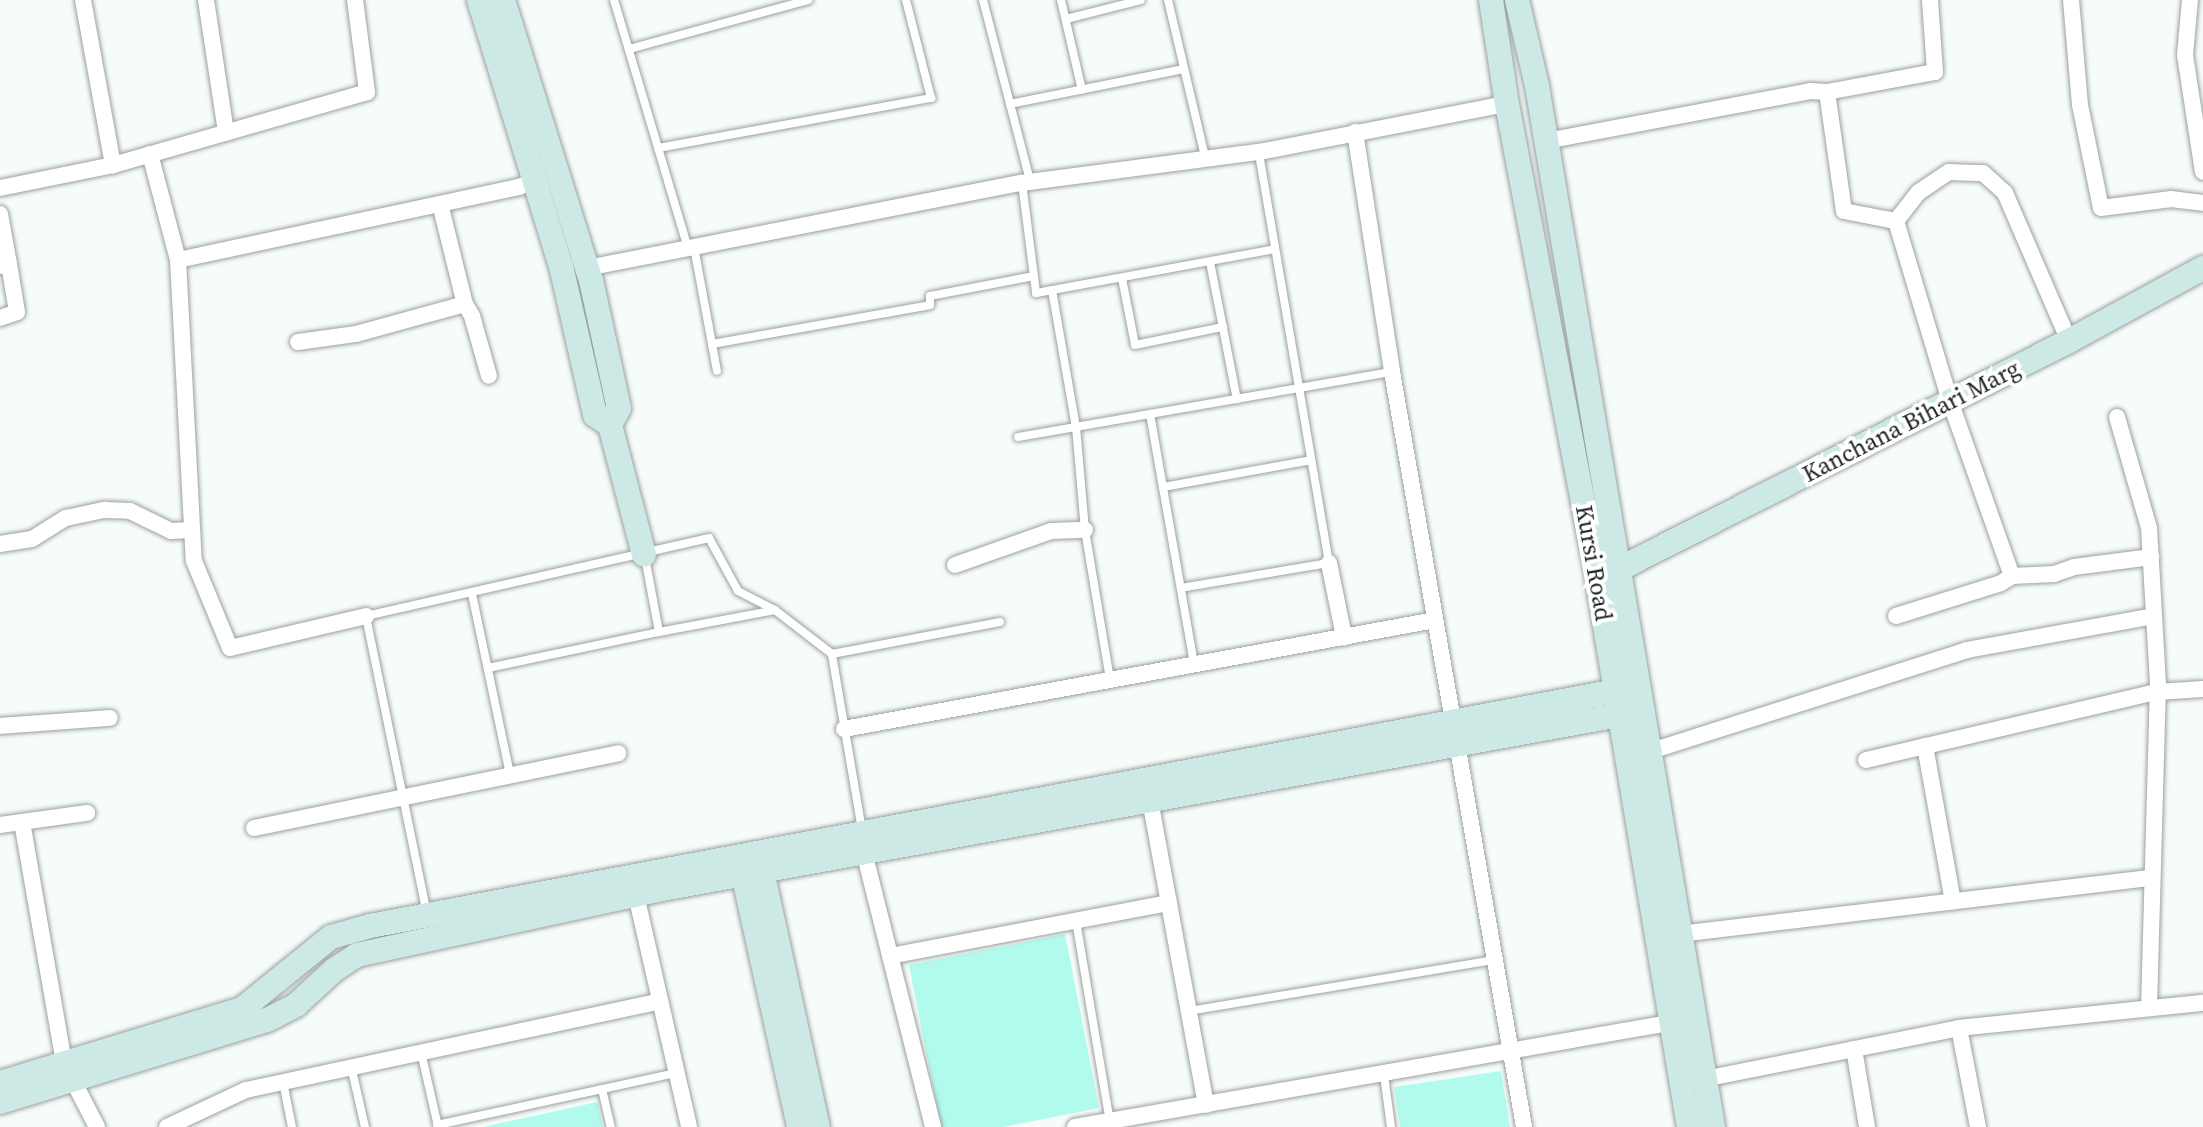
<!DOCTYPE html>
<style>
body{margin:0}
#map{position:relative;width:2203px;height:1127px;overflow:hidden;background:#f6fcfa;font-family:"Source Serif 4",serif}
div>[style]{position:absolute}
.green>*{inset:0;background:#b1fbed}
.roads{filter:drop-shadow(0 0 2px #9ba09f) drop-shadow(0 0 2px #9ba09f)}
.lane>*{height:8px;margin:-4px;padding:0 4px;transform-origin:4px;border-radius:4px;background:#fff}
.street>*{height:16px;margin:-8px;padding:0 8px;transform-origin:8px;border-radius:8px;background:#fff}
.secondary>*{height:24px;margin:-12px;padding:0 12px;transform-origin:12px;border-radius:12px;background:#cde9e5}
span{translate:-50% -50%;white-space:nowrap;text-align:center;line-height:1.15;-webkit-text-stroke:8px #fff;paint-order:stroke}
.street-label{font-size:24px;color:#1d1f1f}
</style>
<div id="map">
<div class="green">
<div style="clip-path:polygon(1065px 934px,1099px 1108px,1003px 1127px,941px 1127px,909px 965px)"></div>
<div style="clip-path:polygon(1501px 1071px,1510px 1127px,1400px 1127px,1394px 1087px)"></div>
<div style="clip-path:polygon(597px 1102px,603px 1127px,483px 1127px)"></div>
</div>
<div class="roads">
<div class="lane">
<div style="left:614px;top:0;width:259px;rotate:73.4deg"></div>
<div style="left:983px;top:0;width:187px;rotate:75.4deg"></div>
<div style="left:1061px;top:0;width:92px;rotate:76.9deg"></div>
<div style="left:1168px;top:0;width:160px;rotate:76.7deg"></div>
<div style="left:1066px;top:19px;width:77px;rotate:-14.2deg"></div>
<div style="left:629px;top:49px;width:186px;rotate:-15.3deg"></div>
<div style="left:1010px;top:104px;width:177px;rotate:-11.4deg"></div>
<div style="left:658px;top:148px;width:278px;rotate:-10.4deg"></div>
<div style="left:931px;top:98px;width:101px;rotate:-104.3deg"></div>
<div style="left:1022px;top:183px;width:111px;rotate:82.7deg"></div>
<div style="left:1036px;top:293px;width:243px;rotate:-10.4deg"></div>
<div style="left:694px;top:247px;width:126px;rotate:79.5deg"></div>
<div style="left:1210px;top:262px;width:140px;rotate:78.9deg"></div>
<div style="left:1122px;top:278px;width:68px;rotate:79deg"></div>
<div style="left:1135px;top:345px;width:90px;rotate:-11.6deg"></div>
<div style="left:1052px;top:290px;width:139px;rotate:80.1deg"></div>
<div style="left:1076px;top:427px;width:103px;rotate:85deg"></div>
<div style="left:1085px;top:530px;width:152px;rotate:80.5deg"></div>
<div style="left:712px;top:344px;width:221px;rotate:-10.1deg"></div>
<div style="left:930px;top:305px;width:9px;rotate:-90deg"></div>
<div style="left:930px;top:296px;width:106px;rotate:-10.9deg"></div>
<div style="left:1150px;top:414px;width:254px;rotate:80deg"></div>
<div style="left:1018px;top:437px;width:380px;rotate:-9.9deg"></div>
<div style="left:1163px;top:487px;width:150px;rotate:-10.3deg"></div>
<div style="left:1181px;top:588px;width:150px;rotate:-9.6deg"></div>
<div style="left:1329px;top:563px;width:417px;rotate:-99.7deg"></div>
<div style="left:472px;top:594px;width:185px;rotate:78.1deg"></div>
<div style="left:659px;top:632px;width:118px;rotate:-10.7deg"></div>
<div style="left:488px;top:668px;width:175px;rotate:-11.9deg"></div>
<div style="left:659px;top:632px;width:76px;rotate:-100.6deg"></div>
<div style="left:862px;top:830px;width:179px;rotate:-99.7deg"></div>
<div style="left:832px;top:654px;width:171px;rotate:-10.8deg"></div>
<div style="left:427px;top:914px;width:304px;rotate:-101.6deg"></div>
<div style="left:366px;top:616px;width:352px;rotate:-12.8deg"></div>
<div style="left:709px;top:538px;width:60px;rotate:61.3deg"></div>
<div style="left:738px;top:591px;width:42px;rotate:27.2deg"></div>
<div style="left:775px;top:610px;width:72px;rotate:37.7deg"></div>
<div style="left:1076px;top:921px;width:203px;rotate:80.4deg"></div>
<div style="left:1189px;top:1011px;width:309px;rotate:-9.5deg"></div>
<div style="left:421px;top:1052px;width:76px;rotate:77.1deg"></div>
<div style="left:351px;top:1066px;width:63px;rotate:77.1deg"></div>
<div style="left:1384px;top:1075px;width:52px;rotate:82.3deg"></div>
<div style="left:283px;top:1082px;width:46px;rotate:78.7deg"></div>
<div style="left:602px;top:1089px;width:39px;rotate:77deg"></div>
<div style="left:437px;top:1125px;width:245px;rotate:-12.3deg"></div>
</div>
<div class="street">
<div style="left:83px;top:0;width:168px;rotate:79.7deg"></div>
<div style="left:206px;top:0;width:134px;rotate:81.4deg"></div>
<div style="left:2071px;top:0;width:105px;rotate:85.1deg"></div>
<div style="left:2080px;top:105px;width:105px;rotate:78.5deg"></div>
<div style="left:2101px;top:208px;width:71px;rotate:-7.3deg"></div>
<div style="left:2171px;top:199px;width:32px;rotate:7deg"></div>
<div style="left:2190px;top:0;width:55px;rotate:95.2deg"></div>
<div style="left:2185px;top:55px;width:118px;rotate:81.3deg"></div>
<div style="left:1827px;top:92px;width:120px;rotate:81.9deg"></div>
<div style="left:1844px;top:211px;width:53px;rotate:10.9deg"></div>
<div style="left:1355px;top:132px;width:243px;rotate:81.2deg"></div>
<div style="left:1392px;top:372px;width:766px;rotate:80.08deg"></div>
<div style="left:1546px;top:141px;width:269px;rotate:-10.7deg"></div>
<div style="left:1810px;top:91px;width:17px;rotate:3deg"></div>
<div style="left:1827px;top:92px;width:110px;rotate:-10.5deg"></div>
<div style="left:1935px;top:72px;width:72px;rotate:-94deg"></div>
<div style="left:150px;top:154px;width:110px;rotate:75.2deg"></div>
<div style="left:178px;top:260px;width:349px;rotate:-12.1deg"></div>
<div style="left:519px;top:187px;width:17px;rotate:-24deg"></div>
<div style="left:0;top:188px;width:115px;rotate:-11.5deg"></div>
<div style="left:113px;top:165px;width:264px;rotate:-16deg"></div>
<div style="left:367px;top:92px;width:93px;rotate:-97.4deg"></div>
<div style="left:440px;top:204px;width:103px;rotate:76deg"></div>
<div style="left:465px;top:304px;width:14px;rotate:60deg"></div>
<div style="left:472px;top:316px;width:62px;rotate:74.2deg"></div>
<div style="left:0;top:214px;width:51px;rotate:79.8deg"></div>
<div style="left:9px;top:264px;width:9px;rotate:167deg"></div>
<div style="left:1896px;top:221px;width:188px;rotate:73.3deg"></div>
<div style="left:1950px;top:401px;width:186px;rotate:70.5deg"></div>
<div style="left:1896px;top:221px;width:37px;rotate:-52deg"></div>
<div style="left:1919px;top:192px;width:36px;rotate:-34deg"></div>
<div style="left:1949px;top:172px;width:34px;rotate:2deg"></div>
<div style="left:1983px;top:173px;width:30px;rotate:42deg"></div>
<div style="left:2005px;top:193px;width:161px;rotate:66.6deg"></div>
<div style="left:178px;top:260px;width:301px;rotate:87deg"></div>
<div style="left:194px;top:561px;width:94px;rotate:67.5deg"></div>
<div style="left:230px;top:648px;width:140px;rotate:-13.2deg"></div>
<div style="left:587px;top:268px;width:443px;rotate:-11.1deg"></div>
<div style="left:1022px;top:183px;width:239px;rotate:-7.5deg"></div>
<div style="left:1259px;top:152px;width:253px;rotate:-11deg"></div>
<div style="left:0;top:318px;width:18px;rotate:-19deg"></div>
<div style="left:17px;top:312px;width:49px;rotate:-99.5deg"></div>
<div style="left:298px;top:342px;width:59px;rotate:-7.9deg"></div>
<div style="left:356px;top:334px;width:113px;rotate:-15.4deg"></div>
<div style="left:2117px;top:417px;width:116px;rotate:73.9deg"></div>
<div style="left:2149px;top:528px;width:157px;rotate:86.7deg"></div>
<div style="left:2158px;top:685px;width:323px;rotate:91.6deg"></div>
<div style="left:0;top:544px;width:32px;rotate:-9deg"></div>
<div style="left:32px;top:539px;width:40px;rotate:-32deg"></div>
<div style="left:66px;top:518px;width:40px;rotate:-12deg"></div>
<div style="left:105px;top:510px;width:25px;rotate:2deg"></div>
<div style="left:130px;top:511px;width:46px;rotate:26deg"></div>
<div style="left:171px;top:531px;width:21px;rotate:-3deg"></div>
<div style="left:1329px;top:563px;width:76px;rotate:78.5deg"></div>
<div style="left:955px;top:565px;width:102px;rotate:-19.5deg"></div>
<div style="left:1051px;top:531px;width:34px;rotate:-2deg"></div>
<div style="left:1896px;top:616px;width:110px;rotate:-17.4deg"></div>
<div style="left:2001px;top:583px;width:13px;rotate:-32deg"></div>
<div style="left:2012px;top:576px;width:42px;rotate:-2.7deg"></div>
<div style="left:2054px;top:574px;width:21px;rotate:-19deg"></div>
<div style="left:2074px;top:567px;width:78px;rotate:-7.4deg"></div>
<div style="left:0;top:726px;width:110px;rotate:-4.2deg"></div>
<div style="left:844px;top:729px;width:601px;rotate:-10.45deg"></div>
<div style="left:1925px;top:746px;width:158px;rotate:79.8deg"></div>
<div style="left:1648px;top:752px;width:335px;rotate:-17.7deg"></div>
<div style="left:1967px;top:650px;width:190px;rotate:-10.3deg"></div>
<div style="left:1866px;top:760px;width:299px;rotate:-13.2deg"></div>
<div style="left:2157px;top:692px;width:46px;rotate:-3.7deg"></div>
<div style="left:1150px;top:800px;width:310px;rotate:79.6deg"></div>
<div style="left:22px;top:822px;width:245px;rotate:80.1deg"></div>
<div style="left:64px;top:1063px;width:72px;rotate:62.7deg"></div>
<div style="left:0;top:825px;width:88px;rotate:-7.9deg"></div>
<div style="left:254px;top:828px;width:372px;rotate:-11.6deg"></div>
<div style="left:864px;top:852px;width:284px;rotate:75.9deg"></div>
<div style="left:636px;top:895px;width:238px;rotate:77.1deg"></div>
<div style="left:1679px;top:934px;width:476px;rotate:-6.8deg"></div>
<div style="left:890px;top:956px;width:284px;rotate:-10.8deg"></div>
<div style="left:1959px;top:1028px;width:101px;rotate:79.1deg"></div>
<div style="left:1854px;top:1049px;width:79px;rotate:80.5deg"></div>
<div style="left:1704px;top:1079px;width:260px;rotate:-11.3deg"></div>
<div style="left:1959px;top:1028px;width:245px;rotate:-5.9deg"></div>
<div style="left:167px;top:1127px;width:87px;rotate:-25.1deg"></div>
<div style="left:246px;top:1090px;width:423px;rotate:-12.1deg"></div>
<div style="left:1075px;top:1127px;width:614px;rotate:-9.94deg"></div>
</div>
<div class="secondary">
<div style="left:479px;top:0;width:278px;rotate:72.9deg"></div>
<div style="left:561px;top:266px;width:153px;rotate:77.1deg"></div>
<div style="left:595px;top:415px;width:18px;rotate:34deg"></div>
<div style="left:610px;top:425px;width:134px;rotate:75.3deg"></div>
<div style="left:503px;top:0;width:294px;rotate:72.6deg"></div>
<div style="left:591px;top:280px;width:131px;rotate:77.7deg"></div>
<div style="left:619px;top:408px;width:19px;rotate:118deg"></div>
<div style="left:1491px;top:0;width:105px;rotate:81.3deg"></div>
<div style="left:1507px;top:104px;width:482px;rotate:79.2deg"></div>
<div style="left:1597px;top:578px;width:557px;rotate:80.49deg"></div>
<div style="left:1517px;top:0;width:88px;rotate:76.9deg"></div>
<div style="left:1537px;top:86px;width:1056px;rotate:80.4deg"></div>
<div style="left:1617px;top:570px;width:507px;rotate:-26.87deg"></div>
<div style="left:2069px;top:341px;width:153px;rotate:-28.6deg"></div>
<div style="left:759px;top:857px;width:276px;rotate:77.7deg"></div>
<div style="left:740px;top:860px;width:273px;rotate:77.5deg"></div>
<div style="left:0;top:1083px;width:253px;rotate:-17deg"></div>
<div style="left:242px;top:1009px;width:114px;rotate:-39deg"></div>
<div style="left:331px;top:937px;width:41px;rotate:-15.8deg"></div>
<div style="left:370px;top:926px;width:1289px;rotate:-10.68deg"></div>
<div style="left:0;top:1102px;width:279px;rotate:-17.1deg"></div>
<div style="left:267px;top:1020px;width:33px;rotate:-27deg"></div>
<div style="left:296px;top:1005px;width:52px;rotate:-42.6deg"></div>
<div style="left:334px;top:970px;width:27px;rotate:-33deg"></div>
<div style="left:357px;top:955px;width:312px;rotate:-12.2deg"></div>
<div style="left:662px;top:889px;width:995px;rotate:-10.3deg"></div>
</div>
</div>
<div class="street-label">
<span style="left:1911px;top:421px;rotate:-27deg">Kanchana Bihari Marg</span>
<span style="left:1594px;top:563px;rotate:80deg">Kursi Road</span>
</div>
</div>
